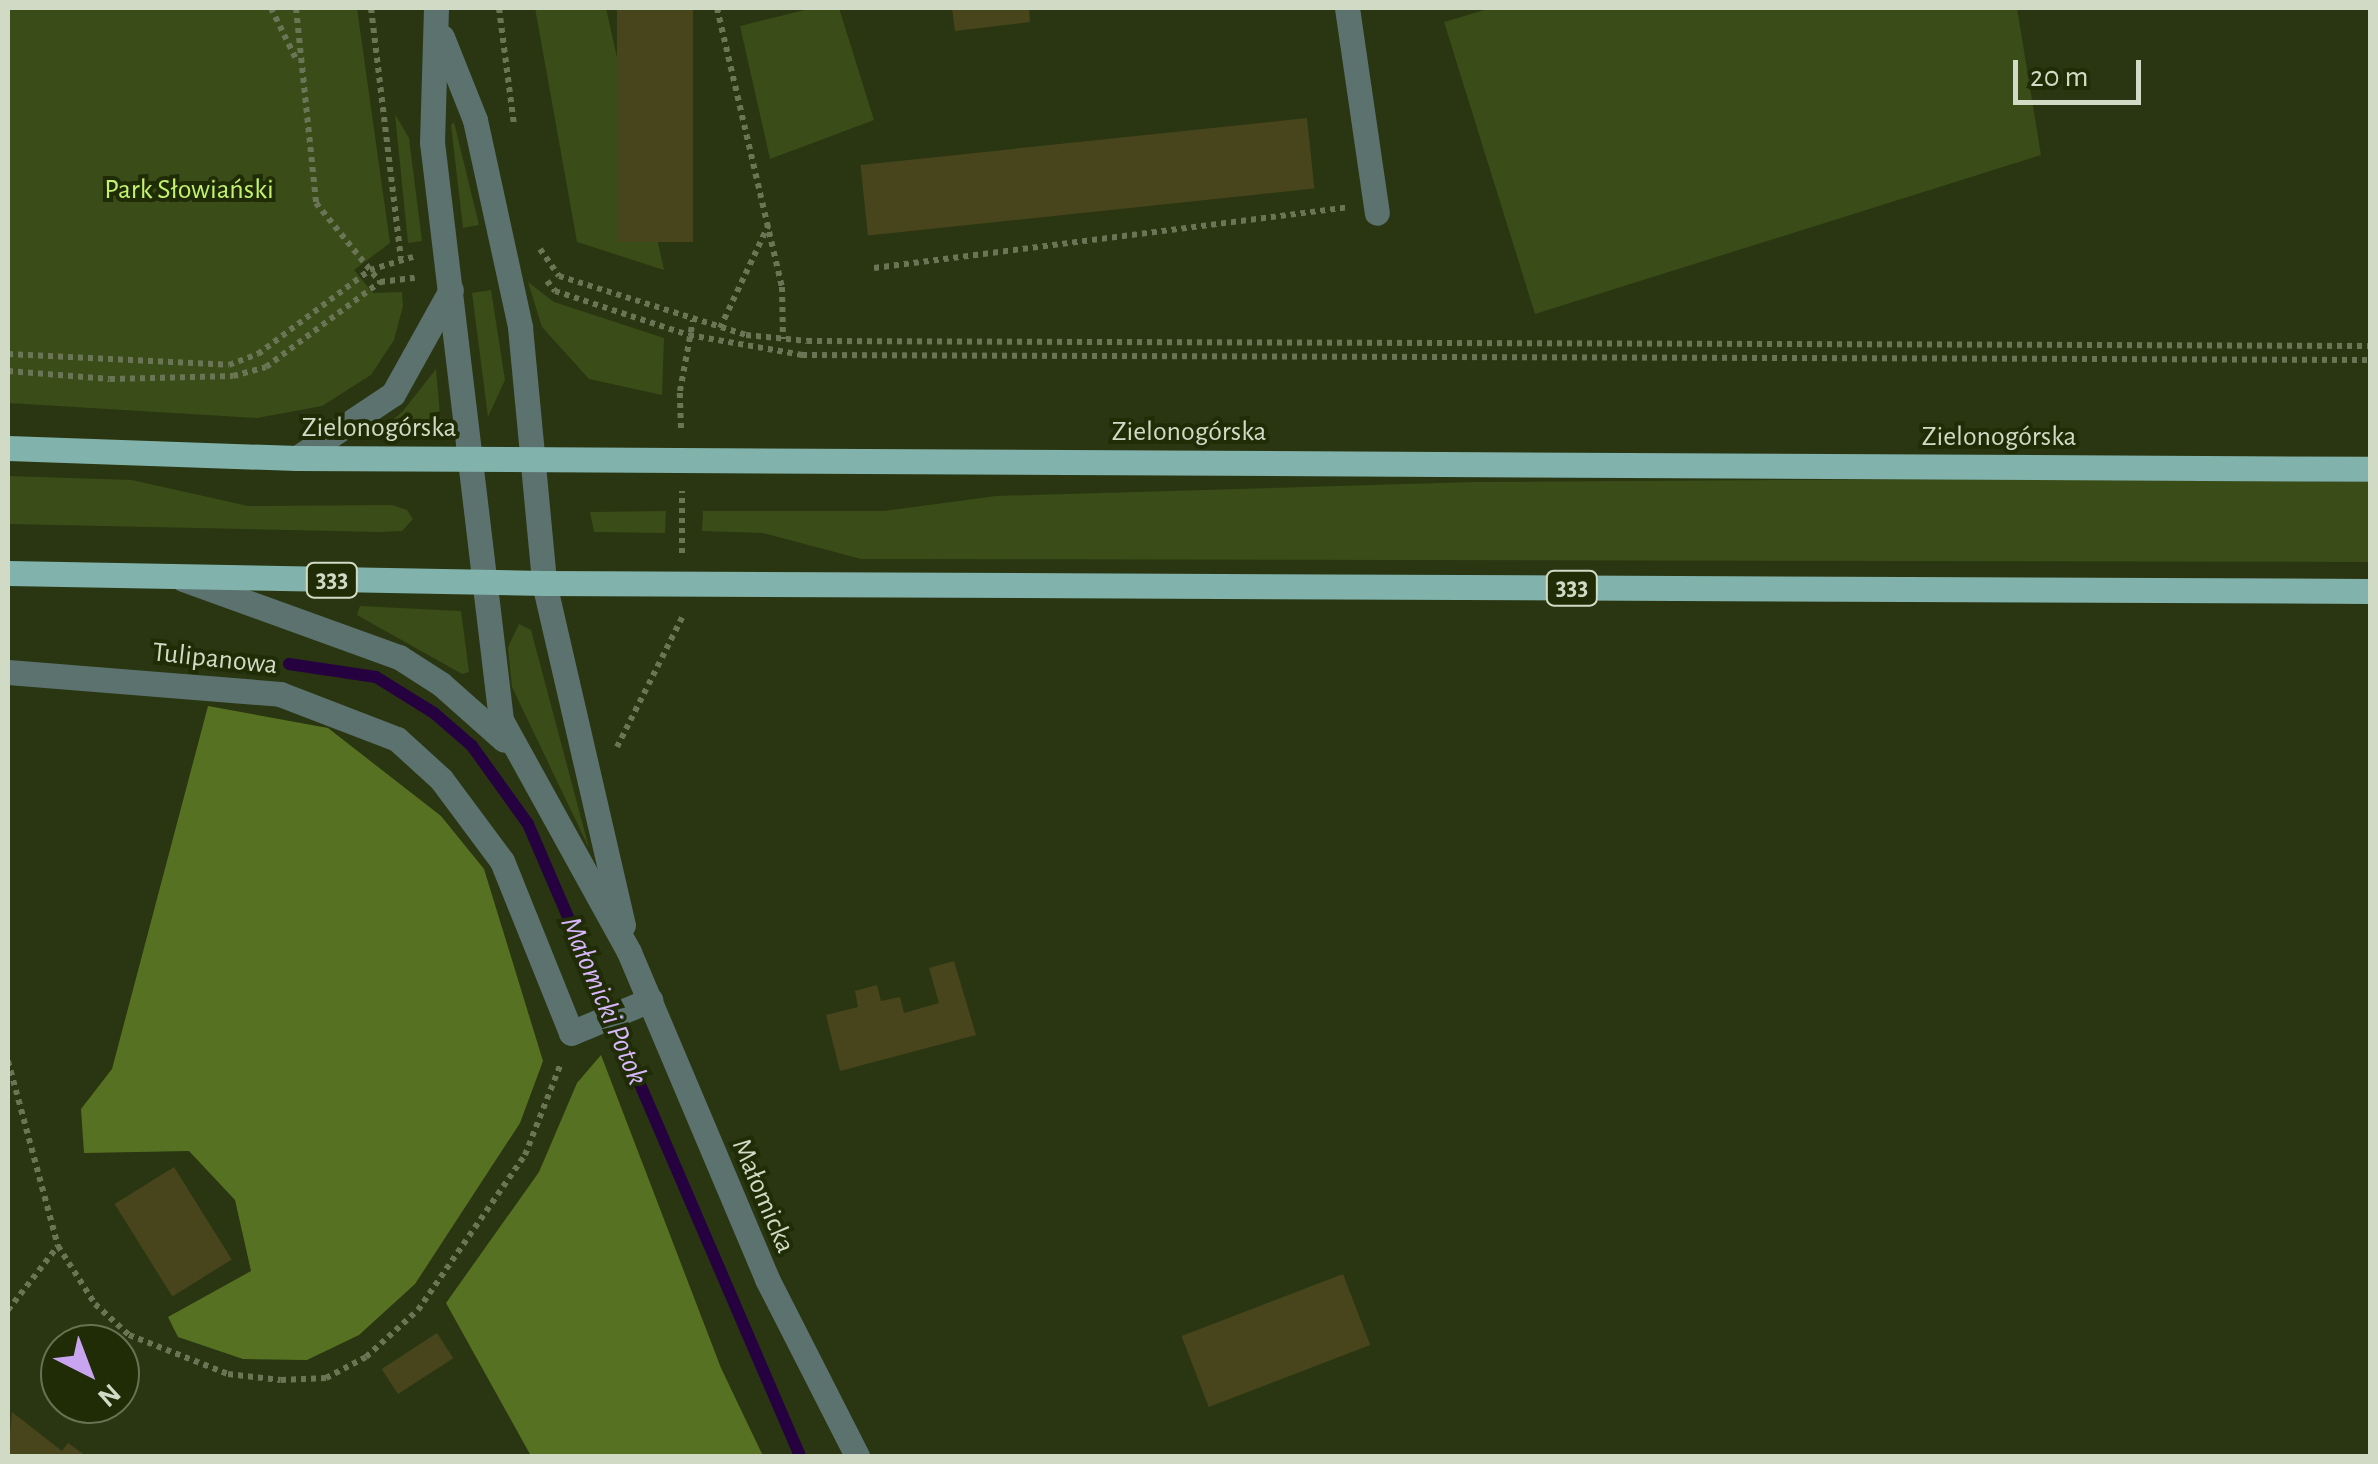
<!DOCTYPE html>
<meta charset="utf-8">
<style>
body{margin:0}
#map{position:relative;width:2378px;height:1464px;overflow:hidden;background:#293611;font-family:"Alegreya Sans",sans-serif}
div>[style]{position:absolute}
.green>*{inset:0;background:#3a4c17}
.forest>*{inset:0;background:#577122}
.stream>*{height:12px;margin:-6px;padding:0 6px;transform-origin:6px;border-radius:6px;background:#260140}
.building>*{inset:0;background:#48451c;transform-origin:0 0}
.path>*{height:6px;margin-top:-3px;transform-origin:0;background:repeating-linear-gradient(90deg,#6a7556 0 5px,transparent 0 10px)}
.minor>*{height:25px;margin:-12.5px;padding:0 12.5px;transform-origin:12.5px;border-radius:12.5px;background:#5b726f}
.major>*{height:25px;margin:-12.5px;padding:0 12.5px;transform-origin:12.5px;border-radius:12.5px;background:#82b2ac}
span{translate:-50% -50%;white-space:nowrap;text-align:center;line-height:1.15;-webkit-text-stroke:8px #1f2c06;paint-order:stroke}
.shield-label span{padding:2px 8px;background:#1f2c06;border:2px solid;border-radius:8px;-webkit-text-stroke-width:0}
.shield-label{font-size:25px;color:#d1dac5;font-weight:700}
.park-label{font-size:28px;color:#c3f26f}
.street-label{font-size:28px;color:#d1dac5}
.water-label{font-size:30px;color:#d8b7fc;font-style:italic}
.frame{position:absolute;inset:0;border:10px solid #d1dac5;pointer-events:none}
.north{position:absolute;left:40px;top:1324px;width:100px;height:100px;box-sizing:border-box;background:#1f2c06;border:2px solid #667252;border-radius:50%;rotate:138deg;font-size:28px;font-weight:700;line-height:40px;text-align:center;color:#d1dac5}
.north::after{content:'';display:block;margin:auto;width:35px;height:45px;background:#c8a5ee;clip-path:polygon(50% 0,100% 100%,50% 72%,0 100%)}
.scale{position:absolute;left:2013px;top:60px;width:128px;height:45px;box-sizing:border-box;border:5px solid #d1dac5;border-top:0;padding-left:12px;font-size:30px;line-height:35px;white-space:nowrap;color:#d1dac5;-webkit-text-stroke:8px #1f2c06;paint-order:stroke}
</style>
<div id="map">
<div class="green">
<div style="clip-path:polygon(8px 8px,357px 8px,390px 243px,354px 270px,373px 293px,402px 292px,403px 306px,394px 340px,371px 375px,322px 406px,257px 418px,8px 403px)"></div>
<div style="clip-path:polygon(535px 8px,606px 8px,664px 270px,577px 242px)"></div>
<div style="clip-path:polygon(813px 8px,839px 8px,874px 120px,770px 159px,740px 26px)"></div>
<div style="clip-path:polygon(1491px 8px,2017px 8px,2041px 155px,1535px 314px,1444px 22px)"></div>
<div style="clip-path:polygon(395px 114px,409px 138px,422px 241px,408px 243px)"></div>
<div style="clip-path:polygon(454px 122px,479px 225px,463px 228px,451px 125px)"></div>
<div style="clip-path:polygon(528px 282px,554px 302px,664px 338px,662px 395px,589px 379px,542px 327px)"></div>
<div style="clip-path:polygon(491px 290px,505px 380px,488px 417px,472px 293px)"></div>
<div style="clip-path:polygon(436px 369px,441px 426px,385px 427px,403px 411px)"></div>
<div style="clip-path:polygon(8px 476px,132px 480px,248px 506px,392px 505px,407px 510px,413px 519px,402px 531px,379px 532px,8px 524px)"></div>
<div style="clip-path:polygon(1956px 479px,2370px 482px,2370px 562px,861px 559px,763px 533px,702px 531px,703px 511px,884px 511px,996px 496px,1474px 482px)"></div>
<div style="clip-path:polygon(666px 511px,665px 533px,594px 532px,590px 512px)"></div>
<div style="clip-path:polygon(360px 606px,461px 611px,469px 672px,462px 674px,357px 615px)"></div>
<div style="clip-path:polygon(519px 624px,531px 630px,589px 848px,512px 687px,508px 647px)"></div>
</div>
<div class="forest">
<div style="clip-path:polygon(208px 706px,328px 728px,441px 816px,484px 869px,543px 1061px,520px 1123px,415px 1284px,359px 1335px,307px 1360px,243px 1359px,178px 1337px,168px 1317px,251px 1271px,235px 1200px,189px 1151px,84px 1153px,81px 1109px,112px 1069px)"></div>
<div style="clip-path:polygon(601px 1055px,721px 1368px,763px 1456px,531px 1456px,446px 1303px,539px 1172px,577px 1083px)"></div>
</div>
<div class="stream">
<div style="left:289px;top:664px;width:88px;rotate:8.5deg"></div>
<div style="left:376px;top:677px;width:68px;rotate:31.8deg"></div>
<div style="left:434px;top:713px;width:50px;rotate:41deg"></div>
<div style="left:472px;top:746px;width:96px;rotate:54.3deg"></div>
<div style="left:528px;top:824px;width:688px;rotate:66.71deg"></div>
</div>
<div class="building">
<div style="left:617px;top:8px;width:76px;height:234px"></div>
<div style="clip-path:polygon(952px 8px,1029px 8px,1030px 22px,955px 31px)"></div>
<div style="left:1307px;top:118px;width:71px;height:449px;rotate:84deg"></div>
<div style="clip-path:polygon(954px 961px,976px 1035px,840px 1071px,826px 1015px,858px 1007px,855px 991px,877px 985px,881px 1001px,900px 997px,904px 1013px,939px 1003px,929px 968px)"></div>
<div style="left:174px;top:1167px;width:109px;height:70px;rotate:58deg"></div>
<div style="left:1343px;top:1274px;width:76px;height:173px;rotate:69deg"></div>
<div style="left:437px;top:1333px;width:30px;height:66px;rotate:57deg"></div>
<div style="clip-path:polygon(12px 1412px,62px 1451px,68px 1443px,86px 1456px,8px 1456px)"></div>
</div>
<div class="path">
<div style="left:271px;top:8px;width:57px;rotate:63.9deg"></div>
<div style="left:296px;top:8px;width:196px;rotate:84.1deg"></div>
<div style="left:316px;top:203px;width:102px;rotate:51deg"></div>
<div style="left:380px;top:282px;width:35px;rotate:-7deg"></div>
<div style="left:371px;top:8px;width:252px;rotate:83.2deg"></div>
<div style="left:499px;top:8px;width:118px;rotate:82.7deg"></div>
<div style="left:717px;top:8px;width:286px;rotate:76.9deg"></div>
<div style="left:782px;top:287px;width:52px;rotate:88.9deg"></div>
<div style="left:540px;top:249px;width:33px;rotate:55deg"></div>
<div style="left:559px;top:276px;width:196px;rotate:17.5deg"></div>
<div style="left:746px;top:335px;width:61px;rotate:5.6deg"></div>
<div style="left:807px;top:341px;width:1563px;rotate:0.18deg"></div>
<div style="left:874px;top:268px;width:475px;rotate:-7.3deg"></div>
<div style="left:547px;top:281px;width:13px;rotate:51deg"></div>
<div style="left:555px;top:291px;width:141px;rotate:18.2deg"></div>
<div style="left:689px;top:335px;width:115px;rotate:10deg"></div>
<div style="left:802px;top:355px;width:1568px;rotate:0.18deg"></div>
<div style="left:720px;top:328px;width:113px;rotate:-64.8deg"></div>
<div style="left:8px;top:354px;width:221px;rotate:2.8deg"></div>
<div style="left:229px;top:365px;width:31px;rotate:-21deg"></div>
<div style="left:258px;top:354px;width:140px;rotate:-36.9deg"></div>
<div style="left:370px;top:270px;width:45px;rotate:-16.8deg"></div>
<div style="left:8px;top:371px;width:102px;rotate:4.5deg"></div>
<div style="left:110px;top:379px;width:123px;rotate:-1.4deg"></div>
<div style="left:233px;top:376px;width:34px;rotate:-15deg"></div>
<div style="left:266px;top:367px;width:142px;rotate:-36.7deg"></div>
<div style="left:681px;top:428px;width:37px;rotate:-92deg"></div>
<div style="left:680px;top:391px;width:72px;rotate:-79.6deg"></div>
<div style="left:682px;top:553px;width:62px;rotate:-90deg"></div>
<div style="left:617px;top:747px;width:147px;rotate:-63.3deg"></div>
<div style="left:8px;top:1061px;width:192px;rotate:74.9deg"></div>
<div style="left:58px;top:1246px;width:69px;rotate:57.5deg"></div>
<div style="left:95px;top:1304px;width:46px;rotate:42.4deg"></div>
<div style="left:129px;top:1335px;width:106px;rotate:21.5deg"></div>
<div style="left:228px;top:1374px;width:53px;rotate:6.5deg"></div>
<div style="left:281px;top:1380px;width:45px;rotate:-2.5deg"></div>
<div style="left:326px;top:1378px;width:45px;rotate:-27.7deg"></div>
<div style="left:366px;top:1357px;width:70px;rotate:-42.1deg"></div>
<div style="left:418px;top:1310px;width:188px;rotate:-55.4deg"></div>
<div style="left:525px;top:1155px;width:99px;rotate:-68.6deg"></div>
<div style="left:8px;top:1310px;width:81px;rotate:-52deg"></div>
</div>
<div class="minor">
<div style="left:436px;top:8px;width:134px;rotate:91.7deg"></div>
<div style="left:432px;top:142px;width:582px;rotate:83.19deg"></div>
<div style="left:501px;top:720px;width:265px;rotate:61.1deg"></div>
<div style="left:629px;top:952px;width:355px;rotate:67.1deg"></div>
<div style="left:767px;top:1279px;width:199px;rotate:63deg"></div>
<div style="left:1347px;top:8px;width:207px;rotate:81.7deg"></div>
<div style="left:442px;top:37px;width:89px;rotate:68.3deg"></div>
<div style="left:475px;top:120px;width:212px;rotate:77.7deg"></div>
<div style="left:520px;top:327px;width:257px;rotate:84.6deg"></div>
<div style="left:544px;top:583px;width:351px;rotate:77deg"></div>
<div style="left:297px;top:458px;width:115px;rotate:-33.7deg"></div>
<div style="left:393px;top:394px;width:119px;rotate:-60.9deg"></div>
<div style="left:183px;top:579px;width:230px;rotate:19.9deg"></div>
<div style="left:399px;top:657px;width:50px;rotate:32.7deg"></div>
<div style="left:441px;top:684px;width:84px;rotate:41.6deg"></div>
<div style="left:8px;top:672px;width:273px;rotate:4.6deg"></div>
<div style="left:280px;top:694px;width:125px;rotate:21deg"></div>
<div style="left:397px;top:739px;width:59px;rotate:42.3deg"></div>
<div style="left:441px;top:779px;width:102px;rotate:53.4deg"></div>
<div style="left:502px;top:861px;width:185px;rotate:68.1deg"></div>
<div style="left:571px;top:1033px;width:86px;rotate:-22.7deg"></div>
</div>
<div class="major">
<div style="left:8px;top:448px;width:289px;rotate:2deg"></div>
<div style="left:297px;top:458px;width:2073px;rotate:0.3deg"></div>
<div style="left:8px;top:573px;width:536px;rotate:1.07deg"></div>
<div style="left:544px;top:583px;width:1826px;rotate:0.25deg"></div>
</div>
<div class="shield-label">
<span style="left:332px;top:580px">333</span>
<span style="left:1572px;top:588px">333</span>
</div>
<div class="park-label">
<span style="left:189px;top:190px">Park Słowiański</span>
</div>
<div class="street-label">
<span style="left:379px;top:428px">Zielonogórska</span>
<span style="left:1189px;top:432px">Zielonogórska</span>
<span style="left:1999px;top:437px">Zielonogórska</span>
<span style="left:215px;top:659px;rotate:6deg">Tulipanowa</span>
<span style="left:763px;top:1196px;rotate:67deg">Małomicka</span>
</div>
<div class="water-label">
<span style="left:604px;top:1001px;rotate:67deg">Małomicki Potok</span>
</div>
<div class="frame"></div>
<div class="north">N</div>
<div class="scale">20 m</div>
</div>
